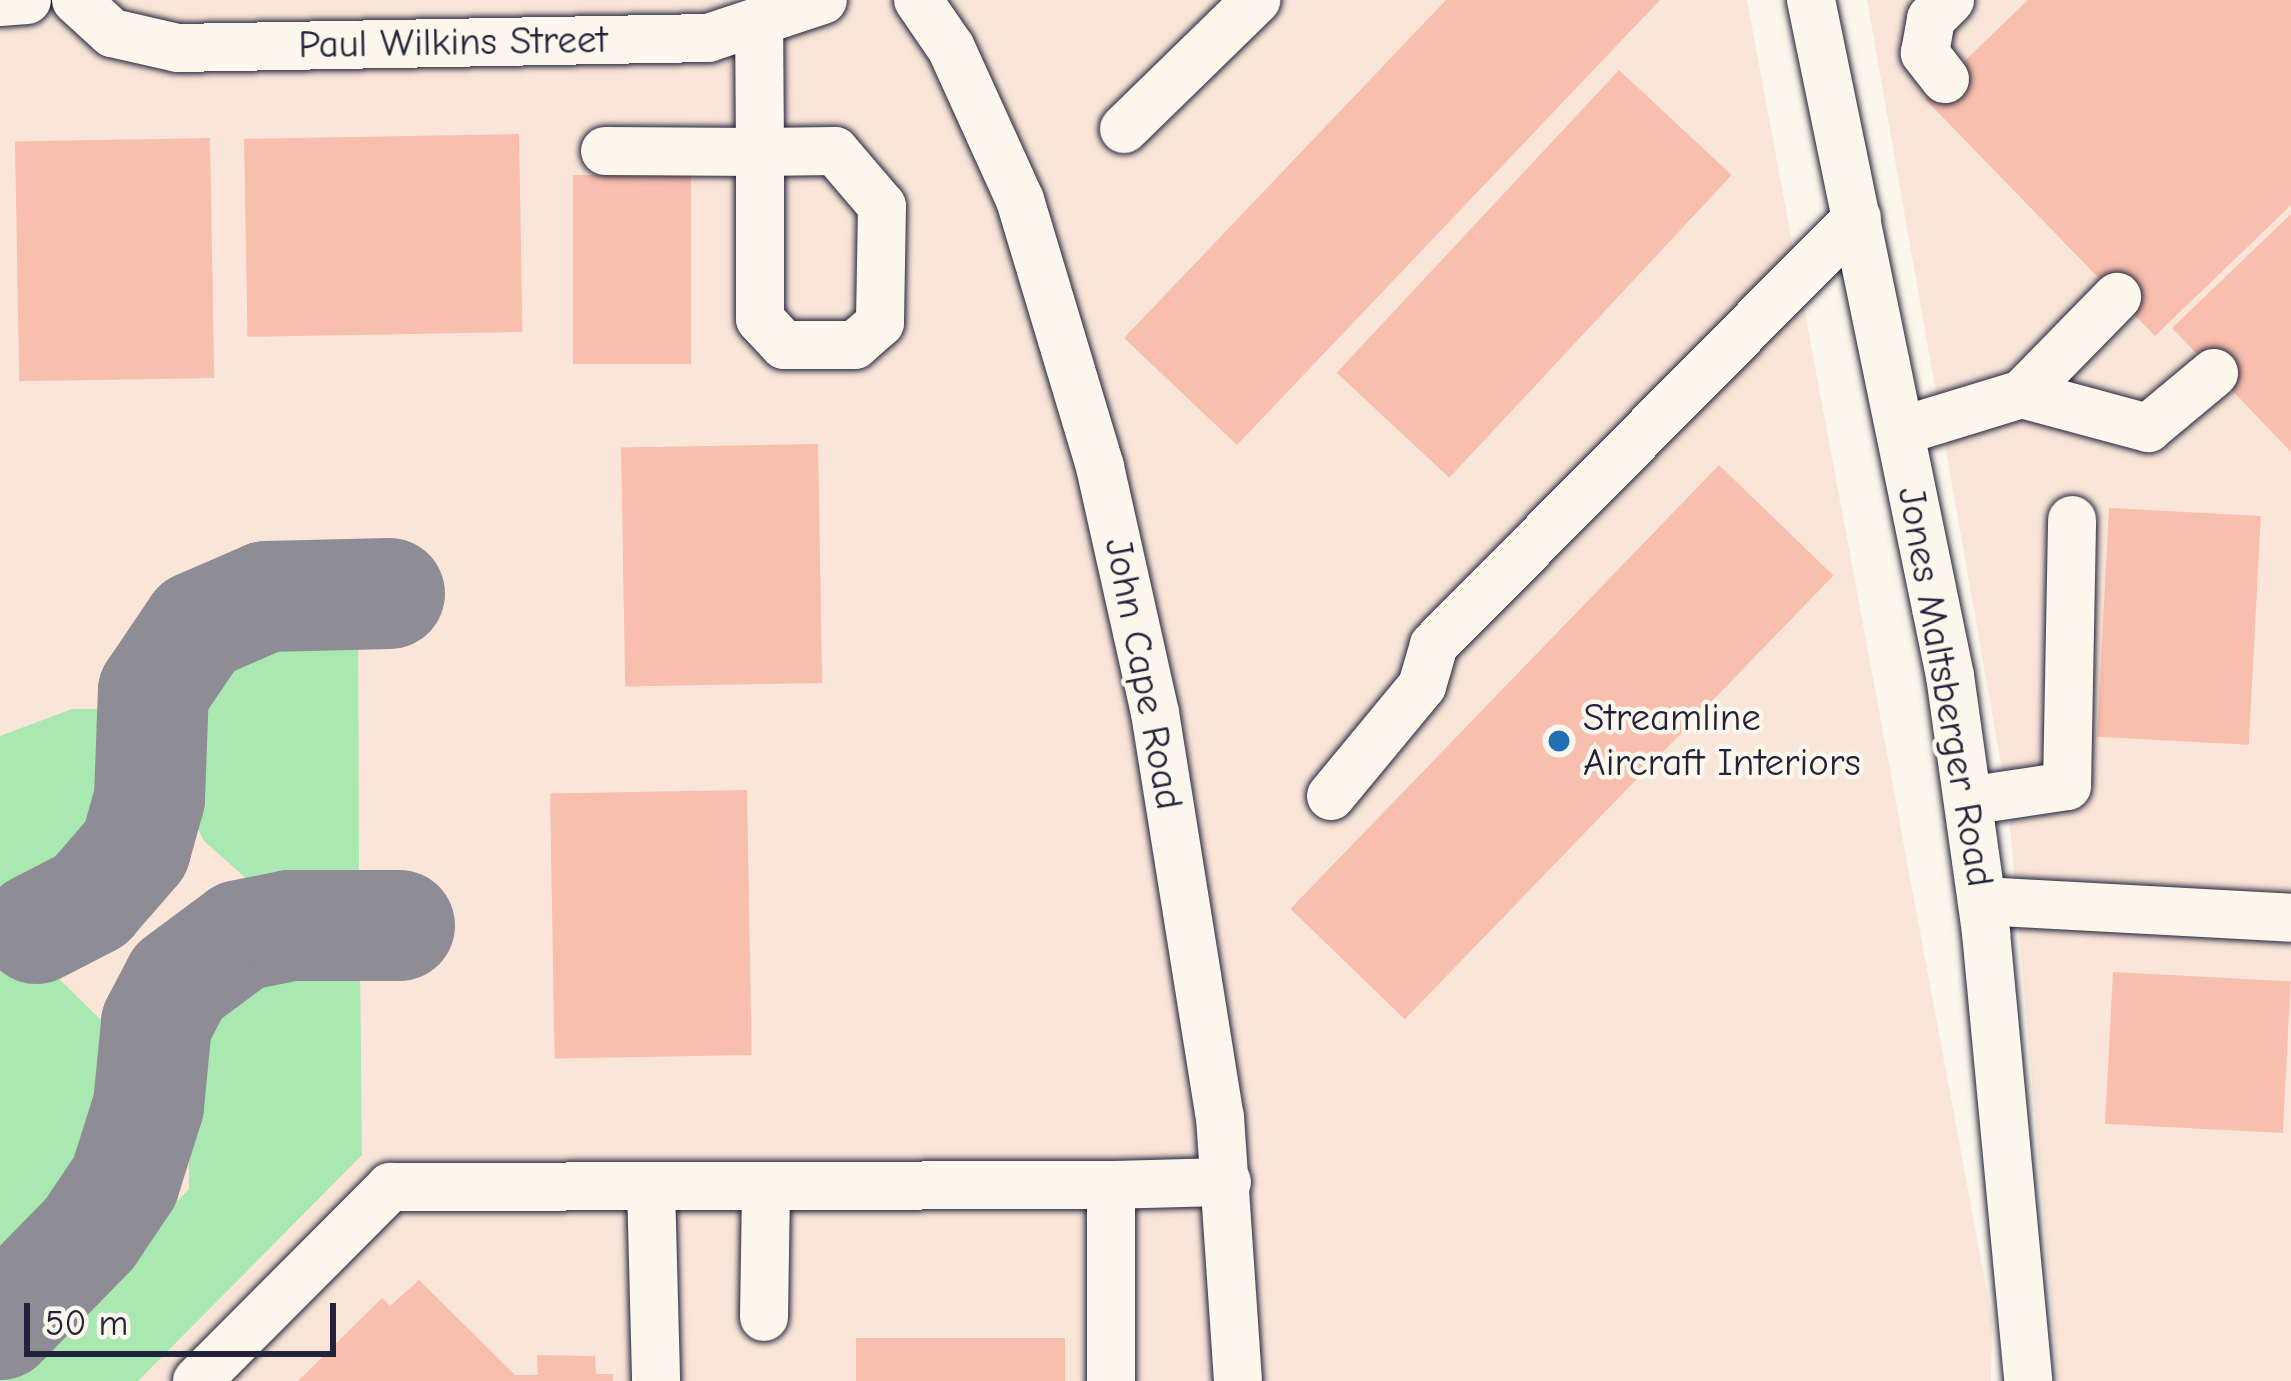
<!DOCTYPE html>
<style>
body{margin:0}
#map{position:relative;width:2291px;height:1381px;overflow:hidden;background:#fbf7ec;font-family:"Comic Neue",sans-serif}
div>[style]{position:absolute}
.built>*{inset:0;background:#fae6d9}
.green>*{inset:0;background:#a9e8b1}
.taxiway>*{height:111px;margin:-55.5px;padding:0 55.5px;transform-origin:55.5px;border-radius:55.5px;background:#8e8c94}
.building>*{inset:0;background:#f8beae;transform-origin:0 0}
.roads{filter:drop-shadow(0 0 3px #22223b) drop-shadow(0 0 3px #22223b)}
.minor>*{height:48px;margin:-24px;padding:0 24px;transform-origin:24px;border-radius:24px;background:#fbf7ec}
.dots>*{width:33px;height:33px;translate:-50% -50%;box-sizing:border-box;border:6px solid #fbf7ec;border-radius:50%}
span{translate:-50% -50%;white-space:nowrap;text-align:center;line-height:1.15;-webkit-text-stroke:9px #fbf7ec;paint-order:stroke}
.street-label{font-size:39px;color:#22223b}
.poi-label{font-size:39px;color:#22223b}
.left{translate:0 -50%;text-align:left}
.scale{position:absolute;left:24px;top:1303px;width:312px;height:54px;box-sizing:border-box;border:6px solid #22223b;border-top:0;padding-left:15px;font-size:36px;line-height:42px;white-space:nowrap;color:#22223b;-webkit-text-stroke:9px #fbf7ec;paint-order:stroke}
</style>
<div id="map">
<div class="built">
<div style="clip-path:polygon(0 0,1747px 0,1992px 1319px,1991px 1381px,0 1381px)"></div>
<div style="clip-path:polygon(1867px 0,2291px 0,2291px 1381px,2058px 1381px,2008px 804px)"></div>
</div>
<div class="green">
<div style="clip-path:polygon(281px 630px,358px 631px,359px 887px,277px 890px,247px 879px,204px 841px,192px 816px,188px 723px,199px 691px,214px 661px,242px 639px)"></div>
<div style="clip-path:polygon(72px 709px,110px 709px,107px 822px,76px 866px,28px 889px,0 890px,0 736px)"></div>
<div style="clip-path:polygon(360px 963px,362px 1155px,138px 1381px,0 1381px,189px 1189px,189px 1053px,207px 1006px,251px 970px)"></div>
<div style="clip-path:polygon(0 967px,57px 977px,102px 1021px,113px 1052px,107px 1128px,91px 1167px,0 1275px)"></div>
</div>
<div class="taxiway">
<div style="left:36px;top:928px;width:61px;rotate:-27.4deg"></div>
<div style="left:90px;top:900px;width:69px;rotate:-49.1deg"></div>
<div style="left:135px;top:848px;width:52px;rotate:-74.4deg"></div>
<div style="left:149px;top:798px;width:107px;rotate:-87.9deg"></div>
<div style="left:153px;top:691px;width:78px;rotate:-55.9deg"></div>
<div style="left:197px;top:626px;width:75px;rotate:-23.5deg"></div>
<div style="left:266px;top:596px;width:123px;rotate:-1.4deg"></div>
<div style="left:0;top:1324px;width:127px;rotate:-45.6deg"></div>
<div style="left:89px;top:1233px;width:63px;rotate:-56.1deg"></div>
<div style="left:124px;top:1181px;width:80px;rotate:-72.5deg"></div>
<div style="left:148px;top:1105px;width:82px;rotate:-84.4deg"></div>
<div style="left:156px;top:1023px;width:47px;rotate:-62.4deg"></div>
<div style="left:178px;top:981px;width:77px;rotate:-36.6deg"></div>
<div style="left:240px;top:935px;width:51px;rotate:-11.3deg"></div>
<div style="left:290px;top:925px;width:109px"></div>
</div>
<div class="building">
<div style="clip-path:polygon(1446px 0,1660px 0,1237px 445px,1124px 338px)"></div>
<div style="clip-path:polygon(2028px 0,2291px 0,2291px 205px,2155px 336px,1925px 99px)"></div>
<div style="left:1619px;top:70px;width:154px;height:414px;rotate:43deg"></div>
<div style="left:519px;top:134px;width:198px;height:275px;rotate:89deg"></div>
<div style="left:210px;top:138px;width:240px;height:195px;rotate:89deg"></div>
<div style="left:573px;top:175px;width:118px;height:189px"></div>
<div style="clip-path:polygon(2291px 214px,2291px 452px,2172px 328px)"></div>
<div style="left:818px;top:444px;width:239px;height:197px;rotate:89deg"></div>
<div style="left:1719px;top:465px;width:159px;height:617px;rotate:44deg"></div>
<div style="left:2109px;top:508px;width:152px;height:229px;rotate:3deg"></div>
<div style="left:747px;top:790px;width:265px;height:197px;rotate:89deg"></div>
<div style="left:2113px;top:972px;width:178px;height:152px;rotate:3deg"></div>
<div style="clip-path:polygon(419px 1280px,515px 1375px,538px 1375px,537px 1355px,595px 1356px,596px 1374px,613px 1374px,613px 1381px,298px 1381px,382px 1298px,390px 1306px)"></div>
<div style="left:1065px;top:1338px;width:43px;height:209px;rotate:90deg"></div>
</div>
<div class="roads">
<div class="minor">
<div style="left:76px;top:0;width:49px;rotate:42.5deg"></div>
<div style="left:112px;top:33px;width:68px;rotate:12.8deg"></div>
<div style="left:178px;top:48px;width:530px;rotate:-1.08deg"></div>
<div style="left:708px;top:38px;width:121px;rotate:-18.3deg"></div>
<div style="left:918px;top:0;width:58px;rotate:55.5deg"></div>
<div style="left:951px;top:48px;width:167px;rotate:65.6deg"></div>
<div style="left:1020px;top:200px;width:279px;rotate:73.3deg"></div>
<div style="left:1100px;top:467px;width:252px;rotate:77.4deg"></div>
<div style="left:1155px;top:713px;width:409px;rotate:80.9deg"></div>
<div style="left:1220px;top:1117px;width:265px;rotate:86.1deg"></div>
<div style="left:1811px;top:0;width:690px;rotate:78.38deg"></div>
<div style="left:1950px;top:676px;width:260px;rotate:82deg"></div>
<div style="left:1986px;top:933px;width:450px;rotate:84.6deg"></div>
<div style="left:0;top:2px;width:27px;rotate:-4deg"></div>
<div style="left:1945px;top:79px;width:33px;rotate:-128deg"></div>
<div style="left:1925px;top:53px;width:35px;rotate:-80deg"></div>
<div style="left:1931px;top:19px;width:27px;rotate:-45deg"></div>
<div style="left:1124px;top:129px;width:185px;rotate:-44.3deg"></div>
<div style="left:605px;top:151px;width:155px;rotate:0.4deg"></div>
<div style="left:760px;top:152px;width:75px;rotate:-0.8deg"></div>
<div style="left:835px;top:151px;width:72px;rotate:49.5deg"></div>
<div style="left:882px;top:206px;width:117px;rotate:91deg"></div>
<div style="left:880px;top:323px;width:33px;rotate:139deg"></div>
<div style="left:855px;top:345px;width:71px;rotate:180deg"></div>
<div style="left:784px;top:345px;width:35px;rotate:-133deg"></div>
<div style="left:760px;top:319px;width:167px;rotate:-90deg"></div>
<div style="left:760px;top:152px;width:128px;rotate:-90.4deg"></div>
<div style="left:2022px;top:394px;width:131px;rotate:15.1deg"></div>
<div style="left:2148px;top:428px;width:86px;rotate:-39.8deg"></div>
<div style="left:1901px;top:431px;width:127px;rotate:-17deg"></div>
<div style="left:2022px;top:394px;width:136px;rotate:-45.6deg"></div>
<div style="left:1331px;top:796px;width:143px;rotate:-50.4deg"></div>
<div style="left:1422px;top:686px;width:43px;rotate:-73.7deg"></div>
<div style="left:1434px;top:645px;width:601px;rotate:-45.27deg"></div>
<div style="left:1968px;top:801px;width:100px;rotate:-8.6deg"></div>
<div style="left:2067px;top:786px;width:266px;rotate:-88.9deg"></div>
<div style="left:1982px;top:901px;width:309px;rotate:3.1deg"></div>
<div style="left:651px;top:1186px;width:195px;rotate:88.5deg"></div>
<div style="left:764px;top:1317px;width:131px;rotate:-89.1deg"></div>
<div style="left:197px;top:1381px;width:274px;rotate:-45.1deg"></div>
<div style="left:390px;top:1187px;width:721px;rotate:-0.16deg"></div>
<div style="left:1111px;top:1381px;width:196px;rotate:-90deg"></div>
<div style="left:1111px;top:1185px;width:116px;rotate:-1.5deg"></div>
</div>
</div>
<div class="dots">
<div style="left:1559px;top:741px;background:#1f6fb2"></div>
</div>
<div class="street-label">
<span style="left:453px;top:43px;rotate:-1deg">Paul Wilkins Street</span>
<span style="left:1143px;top:674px;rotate:79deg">John Cape Road</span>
<span style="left:1945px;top:687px;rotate:80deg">Jones Maltsberger Road</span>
</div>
<div class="poi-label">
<span class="left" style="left:1583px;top:741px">Streamline<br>Aircraft Interiors</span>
</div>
<div class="scale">50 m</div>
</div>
